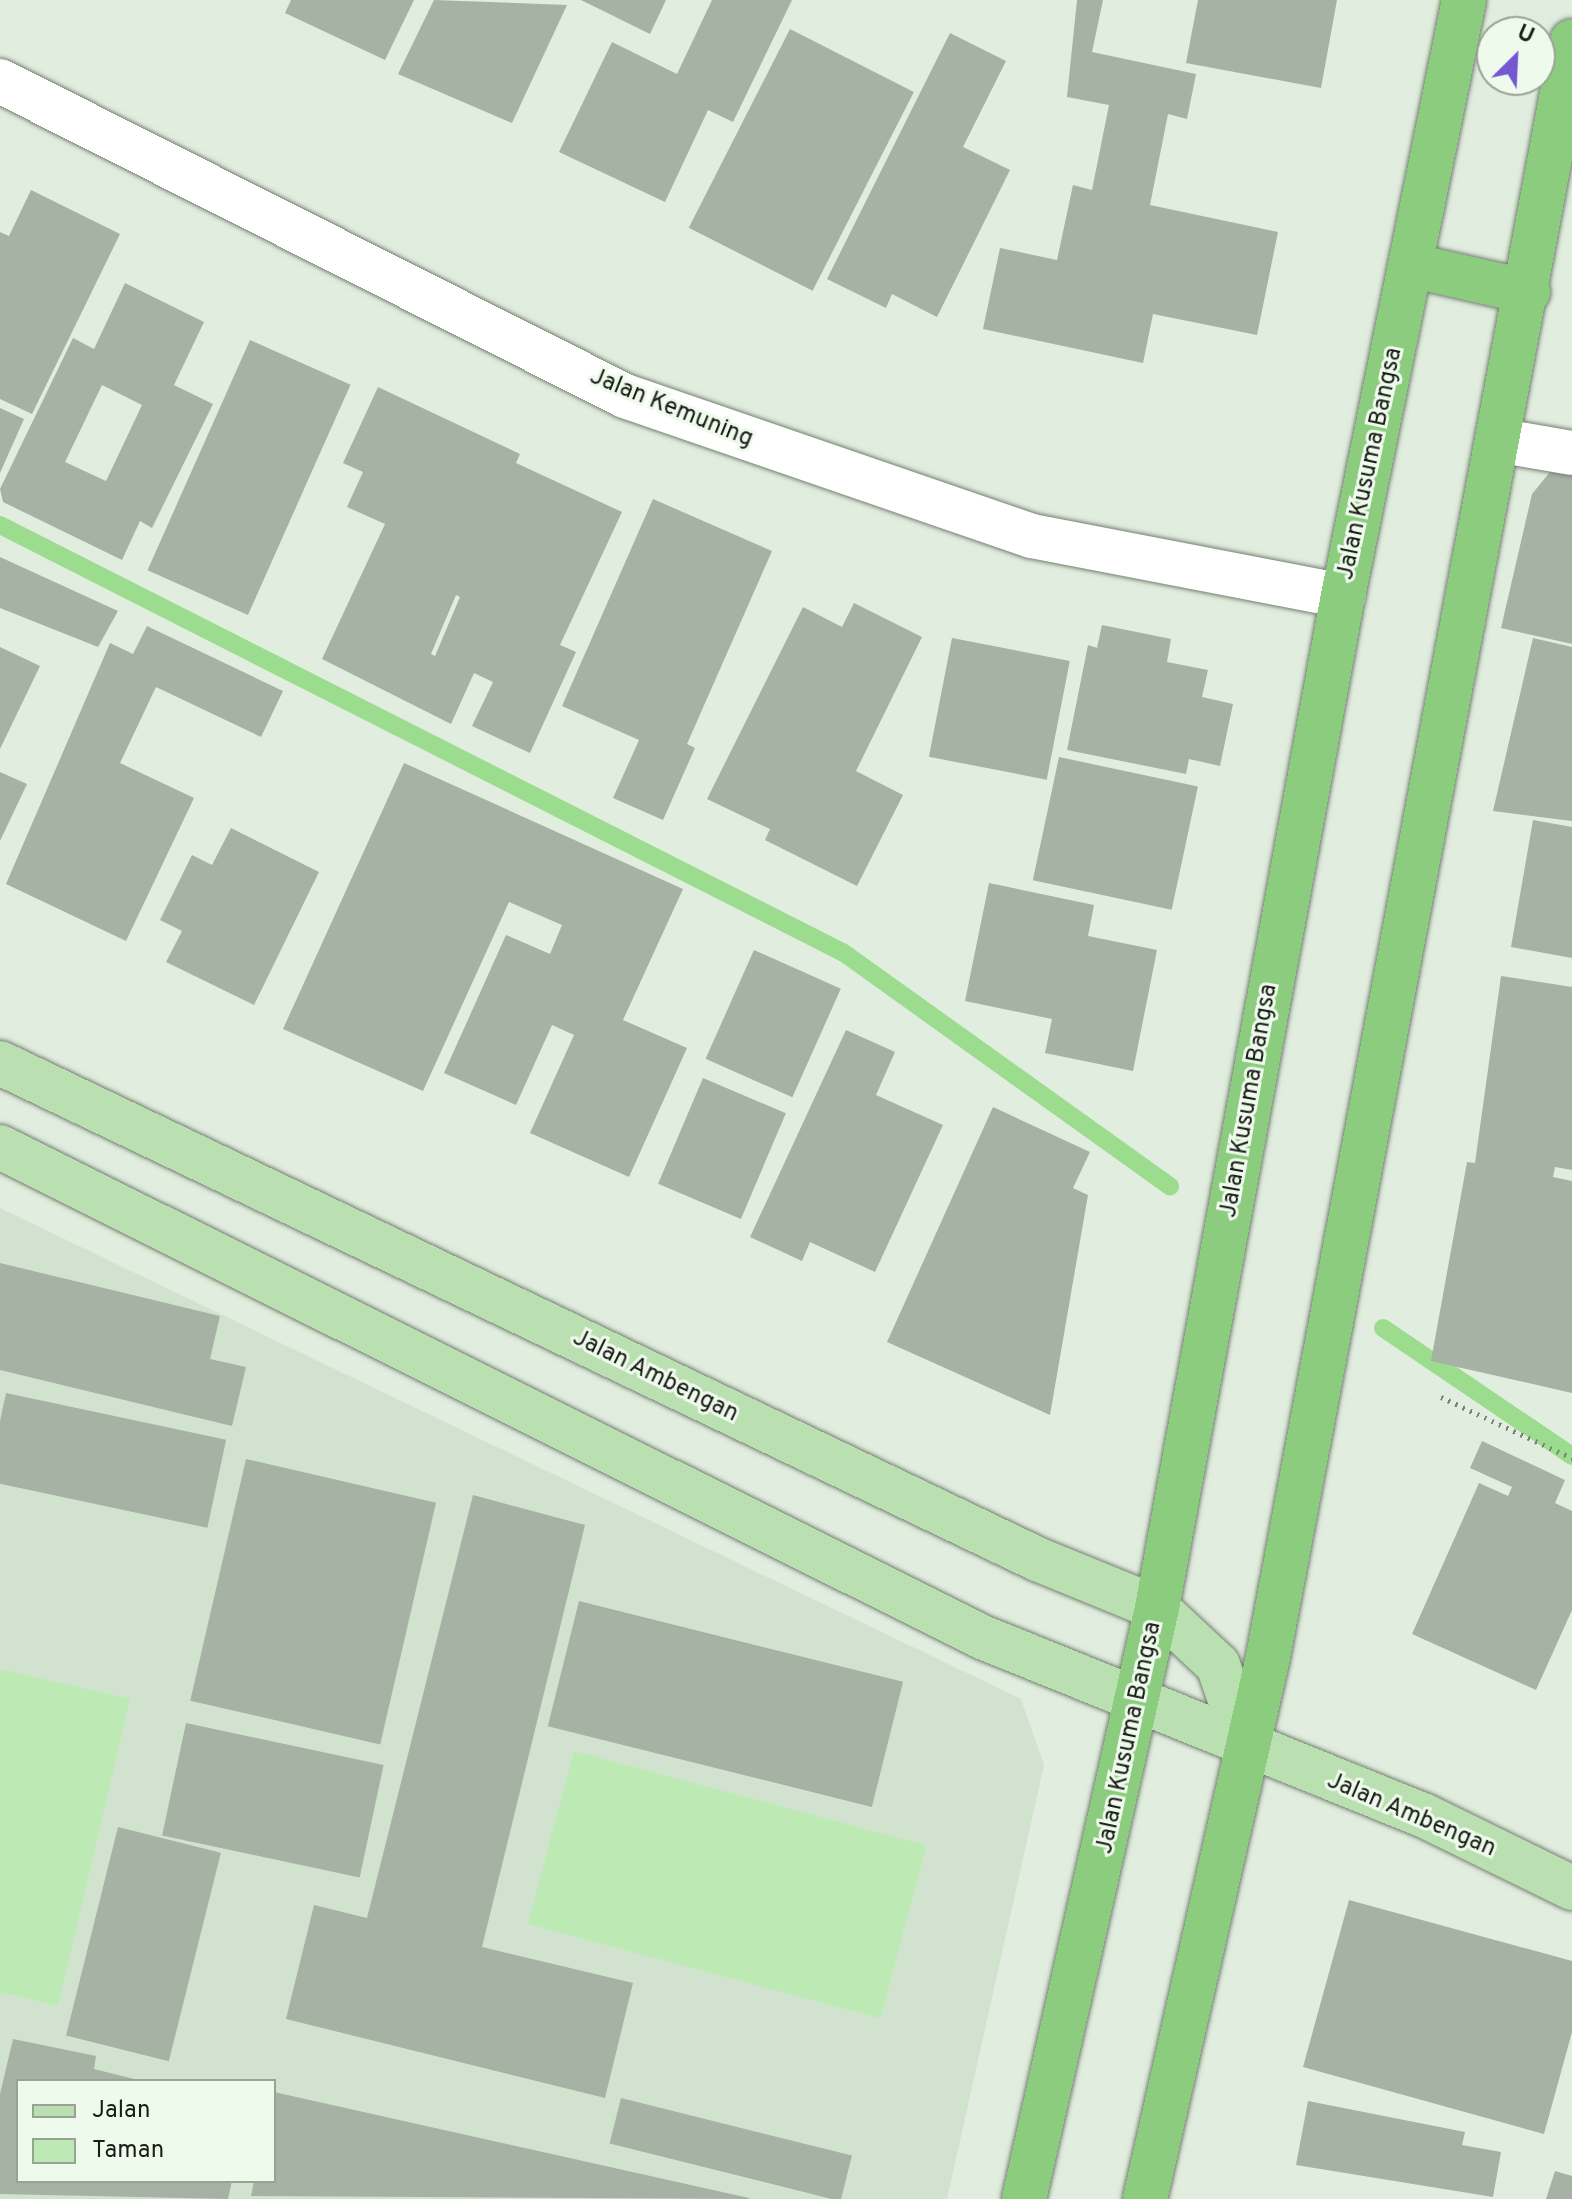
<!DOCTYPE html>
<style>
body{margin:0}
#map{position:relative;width:1572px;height:2199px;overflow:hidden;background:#e1edde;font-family:Overpass,sans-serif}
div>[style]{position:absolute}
.built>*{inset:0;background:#d1e3ce}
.green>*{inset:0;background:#bdeab4;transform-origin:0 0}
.stream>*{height:18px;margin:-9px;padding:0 9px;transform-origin:9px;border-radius:9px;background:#9cdc8f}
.building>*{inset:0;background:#a6b2a4;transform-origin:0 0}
.path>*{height:5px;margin-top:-2.5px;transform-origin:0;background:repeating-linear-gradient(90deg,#798178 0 2px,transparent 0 8px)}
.roads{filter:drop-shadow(0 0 2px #758073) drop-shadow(0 0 2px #758073)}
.minor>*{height:44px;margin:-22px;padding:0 22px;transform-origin:22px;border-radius:22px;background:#fff}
.major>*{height:44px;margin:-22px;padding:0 22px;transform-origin:22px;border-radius:22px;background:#bae0b2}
.highway>*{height:44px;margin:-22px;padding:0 22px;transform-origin:22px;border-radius:22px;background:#8ccc7f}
span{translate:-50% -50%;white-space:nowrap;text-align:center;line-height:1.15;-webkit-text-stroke:6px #eefaeb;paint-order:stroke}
.street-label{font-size:24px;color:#191d18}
.legend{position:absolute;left:16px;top:2079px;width:260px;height:104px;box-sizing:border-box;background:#eefaeb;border:2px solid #99a297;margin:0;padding:10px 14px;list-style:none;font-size:24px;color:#191d18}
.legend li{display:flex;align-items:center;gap:16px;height:40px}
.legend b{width:40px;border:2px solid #99a297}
.north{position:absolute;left:1476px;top:16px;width:80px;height:80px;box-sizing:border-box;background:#eefaeb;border:2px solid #99a297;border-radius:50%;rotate:24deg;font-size:22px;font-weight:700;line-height:32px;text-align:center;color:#191d18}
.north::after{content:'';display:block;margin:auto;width:28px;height:36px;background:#7557d1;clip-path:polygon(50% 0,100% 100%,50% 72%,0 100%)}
</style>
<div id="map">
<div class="built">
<div style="clip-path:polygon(evenodd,0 1208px,1021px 1699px,1044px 1765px,947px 2199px,0 2199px,0 1208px,18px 2081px,274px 2081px,274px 2181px,18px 2181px,18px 2081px)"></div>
</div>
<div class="green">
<div style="clip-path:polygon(0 1669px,130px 1699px,58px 2006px,0 1992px)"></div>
<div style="left:574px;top:1751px;width:365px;height:179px;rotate:15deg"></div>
</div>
<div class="stream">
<div style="left:0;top:525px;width:946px;rotate:26.89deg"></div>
<div style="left:844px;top:953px;width:401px;rotate:35.6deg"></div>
<div style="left:1383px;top:1328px;width:228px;rotate:34.1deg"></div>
</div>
<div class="building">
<div style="clip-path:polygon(291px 0,414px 0,385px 60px,285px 13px)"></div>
<div style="clip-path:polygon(434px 0,567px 5px,512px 123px,398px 74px)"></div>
<div style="clip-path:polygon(581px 0,666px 0,650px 34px)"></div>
<div style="clip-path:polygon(712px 0,792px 0,733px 122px,708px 110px,665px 202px,559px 152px,612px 42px,677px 74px)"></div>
<div style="clip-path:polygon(1077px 0,1103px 0,1092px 52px,1196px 74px,1187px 119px,1168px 114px,1150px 205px,1278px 232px,1257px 335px,1153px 314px,1143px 363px,983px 329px,1000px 248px,1057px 260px,1073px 185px,1092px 190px,1109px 105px,1067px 97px)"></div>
<div style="clip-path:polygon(1198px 0,1337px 0,1321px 88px,1186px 63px)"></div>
<div style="left:790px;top:29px;width:139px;height:223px;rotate:27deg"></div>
<div style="clip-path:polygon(950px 33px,1006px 61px,963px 147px,1010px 170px,937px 317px,892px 294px,886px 308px,827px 279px)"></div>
<div style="clip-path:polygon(31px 190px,120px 234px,32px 414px,0 399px,0 232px,9px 236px)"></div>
<div style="clip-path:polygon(evenodd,125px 283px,204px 322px,174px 385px,213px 404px,152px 528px,140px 521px,122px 560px,3px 502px,0 489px,73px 338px,94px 349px,125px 283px,102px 385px,142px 405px,106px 481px,65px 462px,102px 385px)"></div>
<div style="left:250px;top:340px;width:110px;height:252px;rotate:24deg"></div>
<div style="clip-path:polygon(evenodd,378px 387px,520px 454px,516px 463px,622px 512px,560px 645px,576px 652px,530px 753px,472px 726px,493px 682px,474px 673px,451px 724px,322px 659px,385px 524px,347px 507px,363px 472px,343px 463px,378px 387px,456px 595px,460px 597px,435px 656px,431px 654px,456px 595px)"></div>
<div style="clip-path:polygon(0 408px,24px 419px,0 473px)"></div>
<div style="clip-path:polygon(1550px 472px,1572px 475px,1572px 644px,1501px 628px,1532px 494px)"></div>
<div style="clip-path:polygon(653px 499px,772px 551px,687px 744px,695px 748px,663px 820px,613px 798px,639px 740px,562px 706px)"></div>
<div style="clip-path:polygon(0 557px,118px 611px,98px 647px,0 608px)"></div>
<div style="clip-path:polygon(854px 603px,922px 637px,856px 771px,903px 795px,857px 886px,765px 840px,770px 829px,707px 799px,803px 607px,842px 627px)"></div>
<div style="clip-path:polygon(1102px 625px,1171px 639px,1167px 662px,1208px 670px,1202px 697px,1233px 704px,1220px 766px,1189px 759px,1186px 774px,1067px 750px,1088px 645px,1097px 648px)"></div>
<div style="clip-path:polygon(147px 626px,283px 691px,261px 737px,156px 687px,120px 763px,194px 798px,126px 941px,6px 884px,110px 643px,133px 654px)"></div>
<div style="left:952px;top:638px;width:120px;height:121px;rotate:11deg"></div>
<div style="clip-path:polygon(1533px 638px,1572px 647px,1572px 821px,1493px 811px)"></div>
<div style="clip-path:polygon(0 647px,40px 666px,0 749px)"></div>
<div style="left:1059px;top:757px;width:142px;height:126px;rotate:12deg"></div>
<div style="clip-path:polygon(404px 763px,683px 889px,623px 1020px,687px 1048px,629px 1177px,530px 1133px,574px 1035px,552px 1025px,516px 1105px,444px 1073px,506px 935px,550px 954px,562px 925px,509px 902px,423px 1091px,283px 1029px)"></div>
<div style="clip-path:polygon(0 772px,27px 784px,0 841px)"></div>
<div style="clip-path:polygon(1533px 820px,1572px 827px,1572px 958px,1511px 947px)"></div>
<div style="clip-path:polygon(231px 828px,319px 872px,254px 1005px,166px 962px,182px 931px,160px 920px,192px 855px,212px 865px)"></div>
<div style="clip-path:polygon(989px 883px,1094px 905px,1088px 936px,1157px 950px,1133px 1071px,1045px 1053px,1052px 1019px,965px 1001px)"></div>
<div style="left:754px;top:950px;width:95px;height:119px;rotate:24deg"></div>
<div style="clip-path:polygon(1501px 976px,1572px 987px,1572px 1170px,1555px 1167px,1553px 1177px,1572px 1181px,1572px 1393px,1431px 1361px,1467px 1162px,1475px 1163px)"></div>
<div style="clip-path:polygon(846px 1030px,895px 1052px,876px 1095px,943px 1125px,875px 1272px,810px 1242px,802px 1261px,750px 1237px)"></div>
<div style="left:703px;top:1078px;width:90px;height:115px;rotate:23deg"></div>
<div style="clip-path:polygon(993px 1107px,1090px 1152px,1073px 1188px,1088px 1195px,1050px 1415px,887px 1342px)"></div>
<div style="clip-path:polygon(0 1263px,220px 1316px,210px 1359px,246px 1367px,232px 1426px,0 1370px)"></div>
<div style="left:6px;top:1393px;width:225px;height:90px;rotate:12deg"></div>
<div style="clip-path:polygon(1482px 1441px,1565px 1480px,1555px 1503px,1572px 1511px,1572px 1610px,1536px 1690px,1412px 1634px,1479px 1483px,1508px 1496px,1512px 1487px,1470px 1468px)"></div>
<div style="left:246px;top:1459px;width:195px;height:248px;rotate:13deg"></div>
<div style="clip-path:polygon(473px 1495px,585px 1525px,482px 1947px,633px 1983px,605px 2098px,286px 2019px,314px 1905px,367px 1918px)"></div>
<div style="left:579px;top:1601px;width:334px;height:129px;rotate:14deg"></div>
<div style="left:186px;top:1723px;width:202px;height:115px;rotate:12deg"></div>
<div style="left:118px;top:1827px;width:106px;height:215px;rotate:14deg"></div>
<div style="clip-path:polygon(1349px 1900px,1572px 1961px,1572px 2032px,1544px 2134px,1303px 2067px)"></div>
<div style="clip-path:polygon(13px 2039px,96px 2056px,94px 2069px,138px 2080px,18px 2081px,18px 2181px,232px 2181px,228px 2199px,0 2194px,0 2094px)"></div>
<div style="clip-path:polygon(274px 2092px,749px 2198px,749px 2199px,251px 2196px,254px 2181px,274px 2181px)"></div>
<div style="left:621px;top:2098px;width:238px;height:47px;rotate:14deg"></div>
<div style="clip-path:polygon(1308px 2101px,1465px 2132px,1462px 2145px,1501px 2152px,1493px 2197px,1296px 2165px)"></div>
<div style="clip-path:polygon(1555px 2171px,1572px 2176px,1572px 2199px,1546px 2199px)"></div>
</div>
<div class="path">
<div style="left:1441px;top:1397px;width:145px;rotate:25deg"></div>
</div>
<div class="roads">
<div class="minor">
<div style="left:0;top:81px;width:700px;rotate:26.75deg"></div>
<div style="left:625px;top:396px;width:430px;rotate:19deg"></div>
<div style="left:1032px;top:536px;width:317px;rotate:10.9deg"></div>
<div style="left:1502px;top:441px;width:71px;rotate:9.7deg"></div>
</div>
<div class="major">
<div style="left:0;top:1063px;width:1150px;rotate:25.56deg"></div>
<div style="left:1037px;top:1559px;width:130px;rotate:22.2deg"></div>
<div style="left:1157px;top:1608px;width:83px;rotate:43.1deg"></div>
<div style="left:1218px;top:1665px;width:89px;rotate:71deg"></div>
<div style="left:0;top:1147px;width:1097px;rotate:26.52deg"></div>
<div style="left:982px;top:1637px;width:478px;rotate:22deg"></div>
<div style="left:1425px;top:1816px;width:164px;rotate:26.1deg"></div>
</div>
<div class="highway">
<div style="left:1414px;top:266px;width:117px;rotate:12.8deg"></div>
<div style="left:1024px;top:2199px;width:606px;rotate:-77.32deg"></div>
<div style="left:1157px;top:1608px;width:1029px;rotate:-79.59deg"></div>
<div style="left:1343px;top:596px;width:608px;rotate:-78.52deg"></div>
<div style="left:1145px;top:2199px;width:556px;rotate:-77.21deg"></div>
<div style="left:1268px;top:1657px;width:1644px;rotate:-79.35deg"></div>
</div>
</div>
<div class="street-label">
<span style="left:671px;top:409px;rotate:22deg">Jalan Kemuning</span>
<span style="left:1371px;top:464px;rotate:-78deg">Jalan Kusuma Bangsa</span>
<span style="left:1250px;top:1101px;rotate:-80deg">Jalan Kusuma Bangsa</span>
<span style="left:655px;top:1377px;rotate:26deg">Jalan Ambengan</span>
<span style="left:1130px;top:1738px;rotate:-78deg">Jalan Kusuma Bangsa</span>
<span style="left:1411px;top:1816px;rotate:23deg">Jalan Ambengan</span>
</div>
<ul class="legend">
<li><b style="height:10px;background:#bae0b2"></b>Jalan</li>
<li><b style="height:22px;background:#bdeab4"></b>Taman</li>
</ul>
<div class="north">U</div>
</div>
